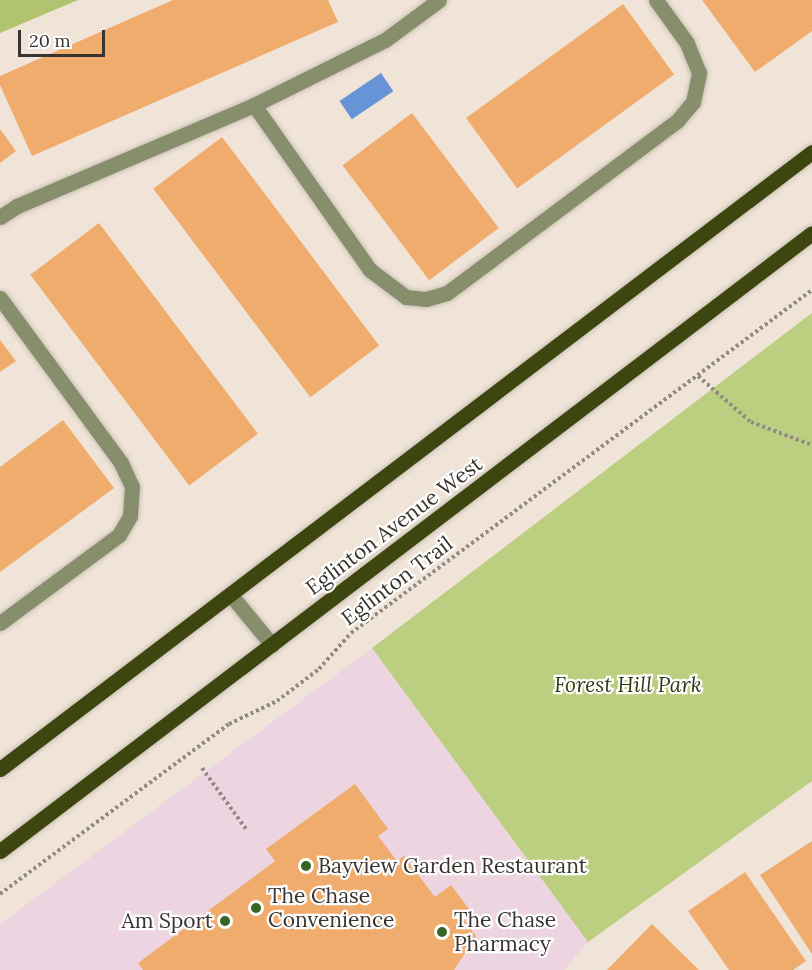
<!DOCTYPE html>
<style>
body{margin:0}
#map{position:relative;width:812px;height:970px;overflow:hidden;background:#f0e4d8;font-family:Lora,serif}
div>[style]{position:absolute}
.commercial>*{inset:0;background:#ecd5e0}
.green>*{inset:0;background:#bcce7f}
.forest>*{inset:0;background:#b1c36e}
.water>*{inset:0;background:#6694d7;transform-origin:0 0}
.building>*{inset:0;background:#efac6d;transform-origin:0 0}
.path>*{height:4px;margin-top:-2px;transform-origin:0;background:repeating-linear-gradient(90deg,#938b83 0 3px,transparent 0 6px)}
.roads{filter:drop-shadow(0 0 2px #cbc1b6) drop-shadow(0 0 2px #cbc1b6)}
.minor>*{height:15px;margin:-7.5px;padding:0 7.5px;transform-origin:7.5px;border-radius:7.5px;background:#878e6c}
.major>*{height:15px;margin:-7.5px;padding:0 7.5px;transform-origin:7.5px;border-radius:7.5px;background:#3e460f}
.dots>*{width:16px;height:16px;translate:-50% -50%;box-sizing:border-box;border:3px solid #fff;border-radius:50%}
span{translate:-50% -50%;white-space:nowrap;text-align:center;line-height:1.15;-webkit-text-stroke:4.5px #fff;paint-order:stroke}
.street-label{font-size:21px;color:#393430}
.park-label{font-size:21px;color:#313915;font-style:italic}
.poi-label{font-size:21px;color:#393430}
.left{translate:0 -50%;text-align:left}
.right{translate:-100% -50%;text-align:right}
.scale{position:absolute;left:18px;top:30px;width:87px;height:27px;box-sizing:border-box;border:3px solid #393430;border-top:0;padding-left:8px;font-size:18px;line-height:21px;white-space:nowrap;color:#393430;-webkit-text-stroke:4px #fff;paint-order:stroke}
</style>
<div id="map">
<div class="commercial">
<div style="clip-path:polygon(372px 648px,588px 942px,564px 970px,0 970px,0 924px)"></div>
</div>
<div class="green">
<div style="clip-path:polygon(812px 313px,812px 781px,588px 942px,372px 648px)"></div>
</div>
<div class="forest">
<div style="clip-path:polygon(0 0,78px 0,0 33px)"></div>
</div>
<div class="water">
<div style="left:381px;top:73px;width:22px;height:50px;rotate:56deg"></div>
</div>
<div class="building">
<div style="clip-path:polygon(173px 0,328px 0,338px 22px,32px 156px,0 85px,0 76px)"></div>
<div style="clip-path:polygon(702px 0,812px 0,812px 31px,755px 72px)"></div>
<div style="left:623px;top:4px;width:87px;height:194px;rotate:54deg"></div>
<div style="left:412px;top:113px;width:144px;height:87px;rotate:53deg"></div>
<div style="clip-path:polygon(0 129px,16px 151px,0 163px)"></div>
<div style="left:222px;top:137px;width:261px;height:86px;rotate:53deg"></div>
<div style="left:99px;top:223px;width:264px;height:86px;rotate:53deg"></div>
<div style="clip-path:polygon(0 340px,16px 361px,0 372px)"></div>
<div style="clip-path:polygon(63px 420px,114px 488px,0 572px,0 467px)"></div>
<div style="clip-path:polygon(355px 784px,388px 829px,378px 836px,397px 861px,404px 856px,435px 897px,451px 885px,469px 909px,461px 915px,476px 936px,454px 970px,143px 970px,138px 963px,275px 861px,266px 849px)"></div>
<div style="clip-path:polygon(812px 841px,812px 954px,760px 875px)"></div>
<div style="clip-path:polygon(745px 872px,806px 961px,793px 970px,729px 970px,688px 911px)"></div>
<div style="clip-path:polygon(652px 924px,699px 970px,607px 970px)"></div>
</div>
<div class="path">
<div style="left:698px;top:376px;width:70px;rotate:41deg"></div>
<div style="left:751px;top:422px;width:65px;rotate:20.7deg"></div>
<div style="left:202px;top:768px;width:75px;rotate:54.2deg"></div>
<div style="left:0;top:894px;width:285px;rotate:-36.6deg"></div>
<div style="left:229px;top:724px;width:53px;rotate:-25.6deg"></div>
<div style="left:277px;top:701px;width:53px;rotate:-37.3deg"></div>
<div style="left:319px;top:669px;width:48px;rotate:-48.4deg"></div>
<div style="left:351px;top:633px;width:575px;rotate:-36.65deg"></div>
</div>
<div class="roads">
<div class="minor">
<div style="left:254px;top:105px;width:202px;rotate:54.9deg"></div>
<div style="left:370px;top:270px;width:45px;rotate:36.9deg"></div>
<div style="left:406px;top:297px;width:20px;rotate:6deg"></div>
<div style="left:426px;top:299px;width:22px;rotate:-16deg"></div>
<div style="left:447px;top:293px;width:287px;rotate:-36.8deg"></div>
<div style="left:677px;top:121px;width:25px;rotate:-50deg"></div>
<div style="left:693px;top:102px;width:30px;rotate:-78deg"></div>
<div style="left:699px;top:73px;width:32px;rotate:-112deg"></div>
<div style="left:687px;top:43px;width:53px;rotate:-125.8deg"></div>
<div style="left:0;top:217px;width:20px;rotate:-33deg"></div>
<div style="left:17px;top:206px;width:258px;rotate:-23.1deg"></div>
<div style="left:254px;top:105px;width:146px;rotate:-26.4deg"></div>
<div style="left:385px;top:40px;width:67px;rotate:-36.5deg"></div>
<div style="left:0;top:298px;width:205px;rotate:53.7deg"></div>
<div style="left:121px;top:463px;width:26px;rotate:65deg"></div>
<div style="left:132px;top:487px;width:29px;rotate:94deg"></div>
<div style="left:130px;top:516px;width:22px;rotate:120deg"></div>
<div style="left:119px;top:535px;width:148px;rotate:143.5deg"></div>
<div style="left:230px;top:594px;width:66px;rotate:50.5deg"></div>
</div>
<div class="major">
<div style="left:0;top:769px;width:1020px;rotate:-37.23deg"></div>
<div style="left:0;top:851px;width:1020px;rotate:-37.27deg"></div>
</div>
</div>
<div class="dots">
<div style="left:306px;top:866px;background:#386523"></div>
<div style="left:256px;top:908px;background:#386523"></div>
<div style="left:225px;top:921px;background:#386523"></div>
<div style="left:442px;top:932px;background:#386523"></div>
</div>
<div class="street-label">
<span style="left:394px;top:526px;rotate:-37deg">Eglinton Avenue West</span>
<span style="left:397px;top:581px;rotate:-37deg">Eglinton Trail</span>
</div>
<div class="park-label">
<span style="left:628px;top:685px">Forest Hill Park</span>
</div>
<div class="poi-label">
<span class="left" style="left:318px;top:866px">Bayview Garden Restaurant</span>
<span class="left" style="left:268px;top:908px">The Chase<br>Convenience</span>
<span class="left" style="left:454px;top:932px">The Chase<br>Pharmacy</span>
<span class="right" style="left:213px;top:921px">Am Sport</span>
</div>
<div class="scale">20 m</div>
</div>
